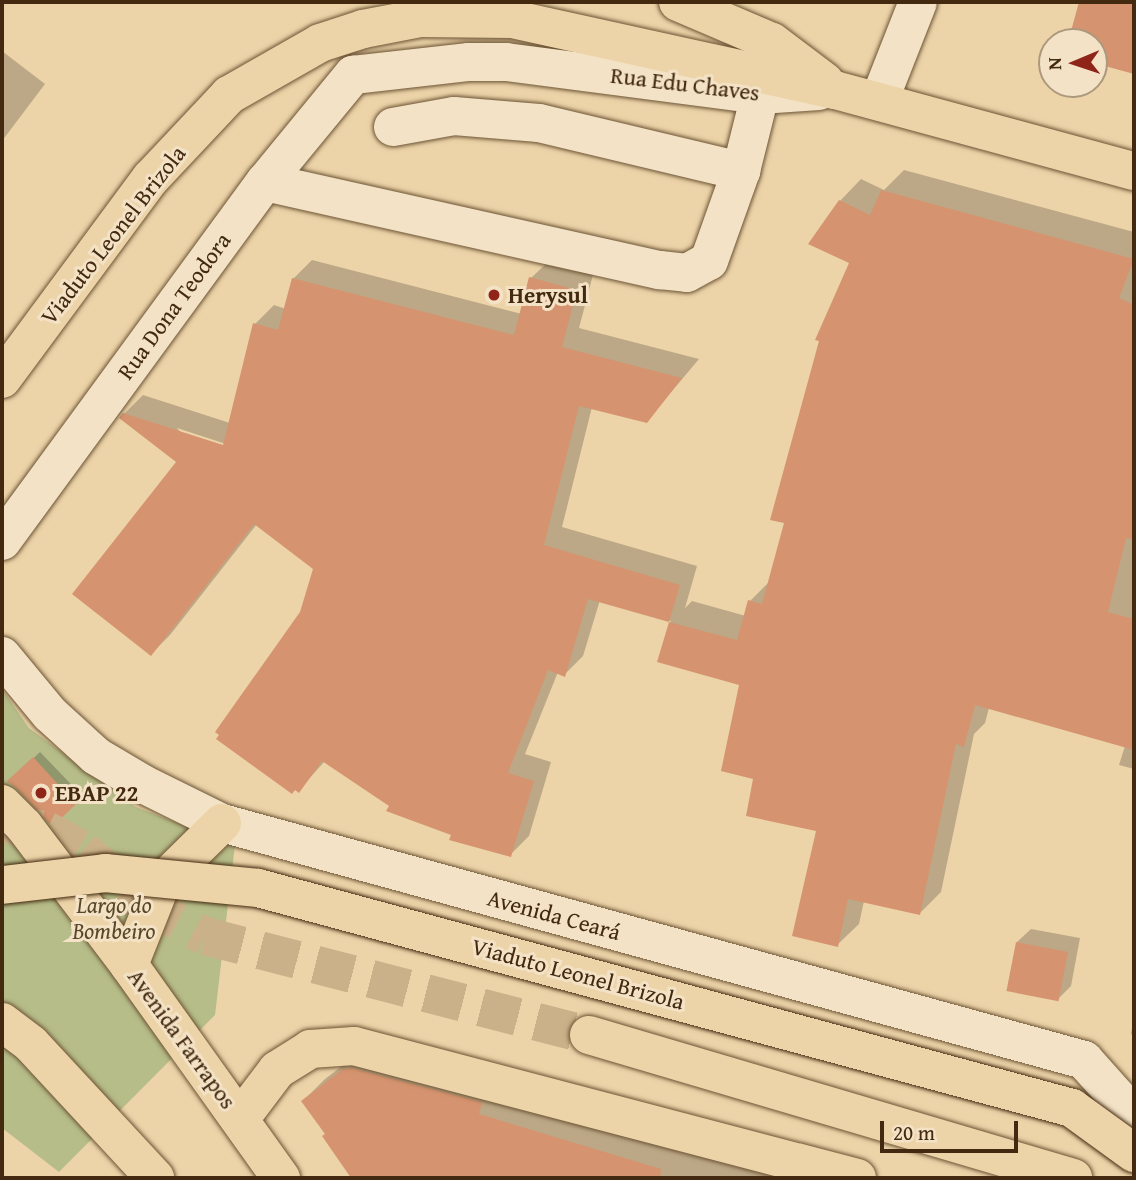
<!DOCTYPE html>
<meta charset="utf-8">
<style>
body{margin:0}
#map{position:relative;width:1136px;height:1180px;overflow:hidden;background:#ecd3a8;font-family:"Gentium Book Plus",serif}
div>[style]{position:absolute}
.green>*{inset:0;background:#b6bd89}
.shadow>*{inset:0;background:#0003;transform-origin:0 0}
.building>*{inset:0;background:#d5946f;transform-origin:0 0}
.major-tunnel>*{height:38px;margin-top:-19px;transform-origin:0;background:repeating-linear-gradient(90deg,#cab189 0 38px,transparent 0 57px)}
.roads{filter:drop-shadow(0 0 2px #6c5435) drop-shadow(0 0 2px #6c5435)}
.minor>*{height:38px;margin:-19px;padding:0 19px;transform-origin:19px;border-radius:19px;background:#f3e2c6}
.major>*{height:38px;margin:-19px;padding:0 19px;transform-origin:19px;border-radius:19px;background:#ecd3a8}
.bridges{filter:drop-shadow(0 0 2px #42290f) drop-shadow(0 0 2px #42290f)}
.major-bridge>*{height:38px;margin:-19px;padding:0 19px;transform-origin:19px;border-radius:19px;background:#ecd3a8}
.dots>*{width:19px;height:19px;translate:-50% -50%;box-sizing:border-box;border:4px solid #f3e2c6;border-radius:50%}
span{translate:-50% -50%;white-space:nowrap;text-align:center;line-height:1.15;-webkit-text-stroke:6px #f3e2c6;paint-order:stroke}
.street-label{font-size:23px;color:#42290f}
.poi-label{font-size:23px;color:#42290f;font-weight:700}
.left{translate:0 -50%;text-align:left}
.park-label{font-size:23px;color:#594727;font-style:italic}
.frame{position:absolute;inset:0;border:4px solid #42290f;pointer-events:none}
.north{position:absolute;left:1038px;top:28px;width:70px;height:70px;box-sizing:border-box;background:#f3e2c6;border:2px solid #ac987d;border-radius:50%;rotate:268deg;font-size:19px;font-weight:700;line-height:28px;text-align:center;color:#42290f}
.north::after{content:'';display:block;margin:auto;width:24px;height:32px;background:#8f2418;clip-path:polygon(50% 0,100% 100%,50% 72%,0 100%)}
.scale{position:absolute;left:880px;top:1121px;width:138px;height:32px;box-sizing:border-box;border:4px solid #42290f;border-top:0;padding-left:9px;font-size:21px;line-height:24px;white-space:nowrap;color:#42290f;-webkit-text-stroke:5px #f3e2c6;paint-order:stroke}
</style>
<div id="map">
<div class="green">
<div style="clip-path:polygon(2px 689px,29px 728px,136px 807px,235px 845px,215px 1015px,59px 1172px,2px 1128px)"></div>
</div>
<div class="shadow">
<div style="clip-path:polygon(1081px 2px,1134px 2px,1134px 72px,1094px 61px,1094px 42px,1069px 42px)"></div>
<div style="clip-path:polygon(2px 51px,45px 84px,2px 141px)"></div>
<div style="clip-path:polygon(evenodd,904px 170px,1134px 232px,1134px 769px,1119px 765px,1125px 746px,989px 708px,985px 723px,974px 734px,941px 892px,920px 913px,864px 901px,859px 924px,837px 945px,818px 830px,755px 778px,741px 684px,659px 661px,671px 621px,600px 600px,583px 656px,564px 675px,558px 672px,525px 754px,551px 762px,529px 836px,510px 855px,454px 834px,392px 806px,325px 761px,299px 790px,302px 613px,315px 568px,257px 524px,170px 635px,151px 654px,178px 462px,124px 414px,143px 395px,230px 423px,255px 324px,274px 305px,286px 309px,293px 279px,312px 260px,522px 314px,531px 278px,550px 260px,594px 271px,579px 328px,699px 359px,647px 421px,592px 407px,562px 527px,697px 566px,685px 608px,692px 601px,746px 616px,750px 601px,771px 580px,851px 262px,840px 201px,861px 179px,884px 190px,904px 170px,177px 428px,232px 446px,230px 450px,182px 434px,177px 428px)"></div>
<div style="left:40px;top:752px;width:61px;height:42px;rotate:46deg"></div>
<div style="clip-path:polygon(1031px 929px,1080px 938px,1071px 986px,1057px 1000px,1017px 942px)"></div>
<div style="clip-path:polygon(1134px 1016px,1134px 1035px,1131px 1034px)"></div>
<div style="clip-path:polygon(367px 1047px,790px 1178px,355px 1178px,303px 1101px,325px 1079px)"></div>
</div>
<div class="building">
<div style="clip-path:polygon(1079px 2px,1134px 2px,1134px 74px,1094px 63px,1094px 42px,1068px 42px)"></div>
<div style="clip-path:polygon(881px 190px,1134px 259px,1119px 298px,1134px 305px,1134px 540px,1126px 538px,1108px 612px,1134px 619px,1134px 750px,975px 705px,964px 747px,956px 744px,920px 915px,848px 899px,838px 947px,792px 936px,816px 831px,746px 816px,753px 779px,721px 771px,739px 685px,657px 662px,669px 622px,737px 640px,748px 600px,762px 604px,784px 523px,770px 520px,819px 341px,815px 340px,849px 263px,808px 244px,839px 200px,870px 215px)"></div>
<div style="clip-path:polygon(529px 277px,577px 290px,562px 347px,682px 378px,647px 423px,579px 406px,544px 545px,680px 585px,669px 622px,588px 599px,565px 677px,548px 670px,508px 773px,534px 781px,511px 857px,449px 840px,451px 835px,386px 811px,389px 806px,322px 761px,299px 793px,295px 790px,292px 794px,216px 739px,219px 735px,215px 732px,300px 612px,313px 569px,254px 524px,151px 656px,72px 594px,176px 462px,119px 418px,123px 413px,223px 445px,253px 323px,278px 330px,292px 278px,514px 335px)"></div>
<div style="clip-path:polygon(33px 757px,76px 804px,52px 827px,17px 789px,7px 781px)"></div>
<div style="left:1016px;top:942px;width:53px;height:50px;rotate:11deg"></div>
<div style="clip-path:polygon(352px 1068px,482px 1102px,479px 1114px,661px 1169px,660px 1178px,351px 1178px,322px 1136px,325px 1134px,301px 1101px,343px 1069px)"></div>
</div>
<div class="major-tunnel">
<div style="left:4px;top:824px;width:42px;rotate:8.1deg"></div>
<div style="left:46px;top:830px;width:42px;rotate:28.4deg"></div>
<div style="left:83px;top:850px;width:81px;rotate:41.5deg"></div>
<div style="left:144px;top:904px;width:69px;rotate:27.7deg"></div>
<div style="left:205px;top:936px;width:397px;rotate:14.5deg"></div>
</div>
<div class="roads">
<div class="minor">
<div style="left:879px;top:101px;width:106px;rotate:-68.5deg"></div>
<div style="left:393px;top:127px;width:62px;rotate:-10.2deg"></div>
<div style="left:454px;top:116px;width:85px;rotate:4.7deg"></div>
<div style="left:539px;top:123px;width:208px;rotate:13.4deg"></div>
<div style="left:265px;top:182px;width:405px;rotate:12.6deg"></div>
<div style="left:660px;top:270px;width:27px;rotate:6deg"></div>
<div style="left:687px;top:273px;width:25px;rotate:-29deg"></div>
<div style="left:709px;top:261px;width:96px;rotate:-70.4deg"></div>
<div style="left:741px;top:171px;width:78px;rotate:-76deg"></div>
<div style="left:2px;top:541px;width:445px;rotate:-53.8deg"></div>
<div style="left:265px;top:182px;width:139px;rotate:-50.6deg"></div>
<div style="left:353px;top:75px;width:117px;rotate:-6.4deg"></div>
<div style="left:469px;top:62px;width:37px"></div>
<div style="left:506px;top:62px;width:256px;rotate:7.4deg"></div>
<div style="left:760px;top:95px;width:59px;rotate:-3.9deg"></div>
<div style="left:2px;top:656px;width:75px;rotate:50.4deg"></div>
<div style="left:50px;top:714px;width:62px;rotate:42.4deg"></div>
<div style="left:96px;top:756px;width:55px;rotate:30.8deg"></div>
<div style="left:143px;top:784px;width:88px;rotate:26.3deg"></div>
<div style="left:222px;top:823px;width:894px;rotate:15.37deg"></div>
<div style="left:1084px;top:1060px;width:75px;rotate:48.2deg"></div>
</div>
<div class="major">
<div style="left:678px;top:2px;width:102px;rotate:23.1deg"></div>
<div style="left:772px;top:42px;width:66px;rotate:37deg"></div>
<div style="left:2px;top:379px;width:250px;rotate:-53.5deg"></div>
<div style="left:151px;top:178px;width:114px;rotate:-46.8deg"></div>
<div style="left:229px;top:95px;width:105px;rotate:-29.7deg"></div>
<div style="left:320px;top:43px;width:45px;rotate:-18deg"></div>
<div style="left:363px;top:29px;width:58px;rotate:-10.9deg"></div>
<div style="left:420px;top:18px;width:92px;rotate:0.6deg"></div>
<div style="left:512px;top:19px;width:331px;rotate:12.4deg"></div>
<div style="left:835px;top:90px;width:310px;rotate:15.2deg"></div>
<div style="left:2px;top:804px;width:31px;rotate:45deg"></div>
<div style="left:24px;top:826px;width:174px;rotate:52.9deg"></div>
<div style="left:129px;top:965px;width:262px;rotate:54.5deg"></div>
<div style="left:129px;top:965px;width:89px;rotate:-68.3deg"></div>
<div style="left:162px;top:882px;width:84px;rotate:-44.5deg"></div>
<div style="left:2px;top:1022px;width:36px;rotate:37deg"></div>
<div style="left:31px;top:1044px;width:183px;rotate:47.2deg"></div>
<div style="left:589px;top:1035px;width:505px;rotate:16.46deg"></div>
<div style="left:240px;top:1119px;width:61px;rotate:-52.9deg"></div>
<div style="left:277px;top:1070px;width:39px;rotate:-32deg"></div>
<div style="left:310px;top:1049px;width:44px;rotate:-3.9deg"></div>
<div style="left:354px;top:1046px;width:520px;rotate:14.7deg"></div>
</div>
</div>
<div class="bridges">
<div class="major-bridge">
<div style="left:2px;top:885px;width:104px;rotate:-6.6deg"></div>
<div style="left:105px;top:873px;width:154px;rotate:5.6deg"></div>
<div style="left:258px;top:888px;width:843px;rotate:15.12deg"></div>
<div style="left:1072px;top:1108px;width:77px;rotate:36deg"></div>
</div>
</div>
<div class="dots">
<div style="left:494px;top:295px;background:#8f2418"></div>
<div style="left:41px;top:793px;background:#8f2418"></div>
</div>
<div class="street-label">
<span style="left:685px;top:84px;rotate:7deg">Rua Edu Chaves</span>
<span style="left:113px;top:235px;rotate:-52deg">Viaduto Leonel Brizola</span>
<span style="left:174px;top:306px;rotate:-54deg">Rua Dona Teodora</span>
<span style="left:554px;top:915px;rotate:15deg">Avenida Ceará</span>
<span style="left:578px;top:974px;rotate:15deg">Viaduto Leonel Brizola</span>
<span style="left:182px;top:1039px;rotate:54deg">Avenida Farrapos</span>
</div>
<div class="poi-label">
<span class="left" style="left:508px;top:295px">Herysul</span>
<span class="left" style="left:55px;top:793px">EBAP 22</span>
</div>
<div class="park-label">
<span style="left:114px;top:918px">Largo do<br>Bombeiro</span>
</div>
<div class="frame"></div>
<div class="north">N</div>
<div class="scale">20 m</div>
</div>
